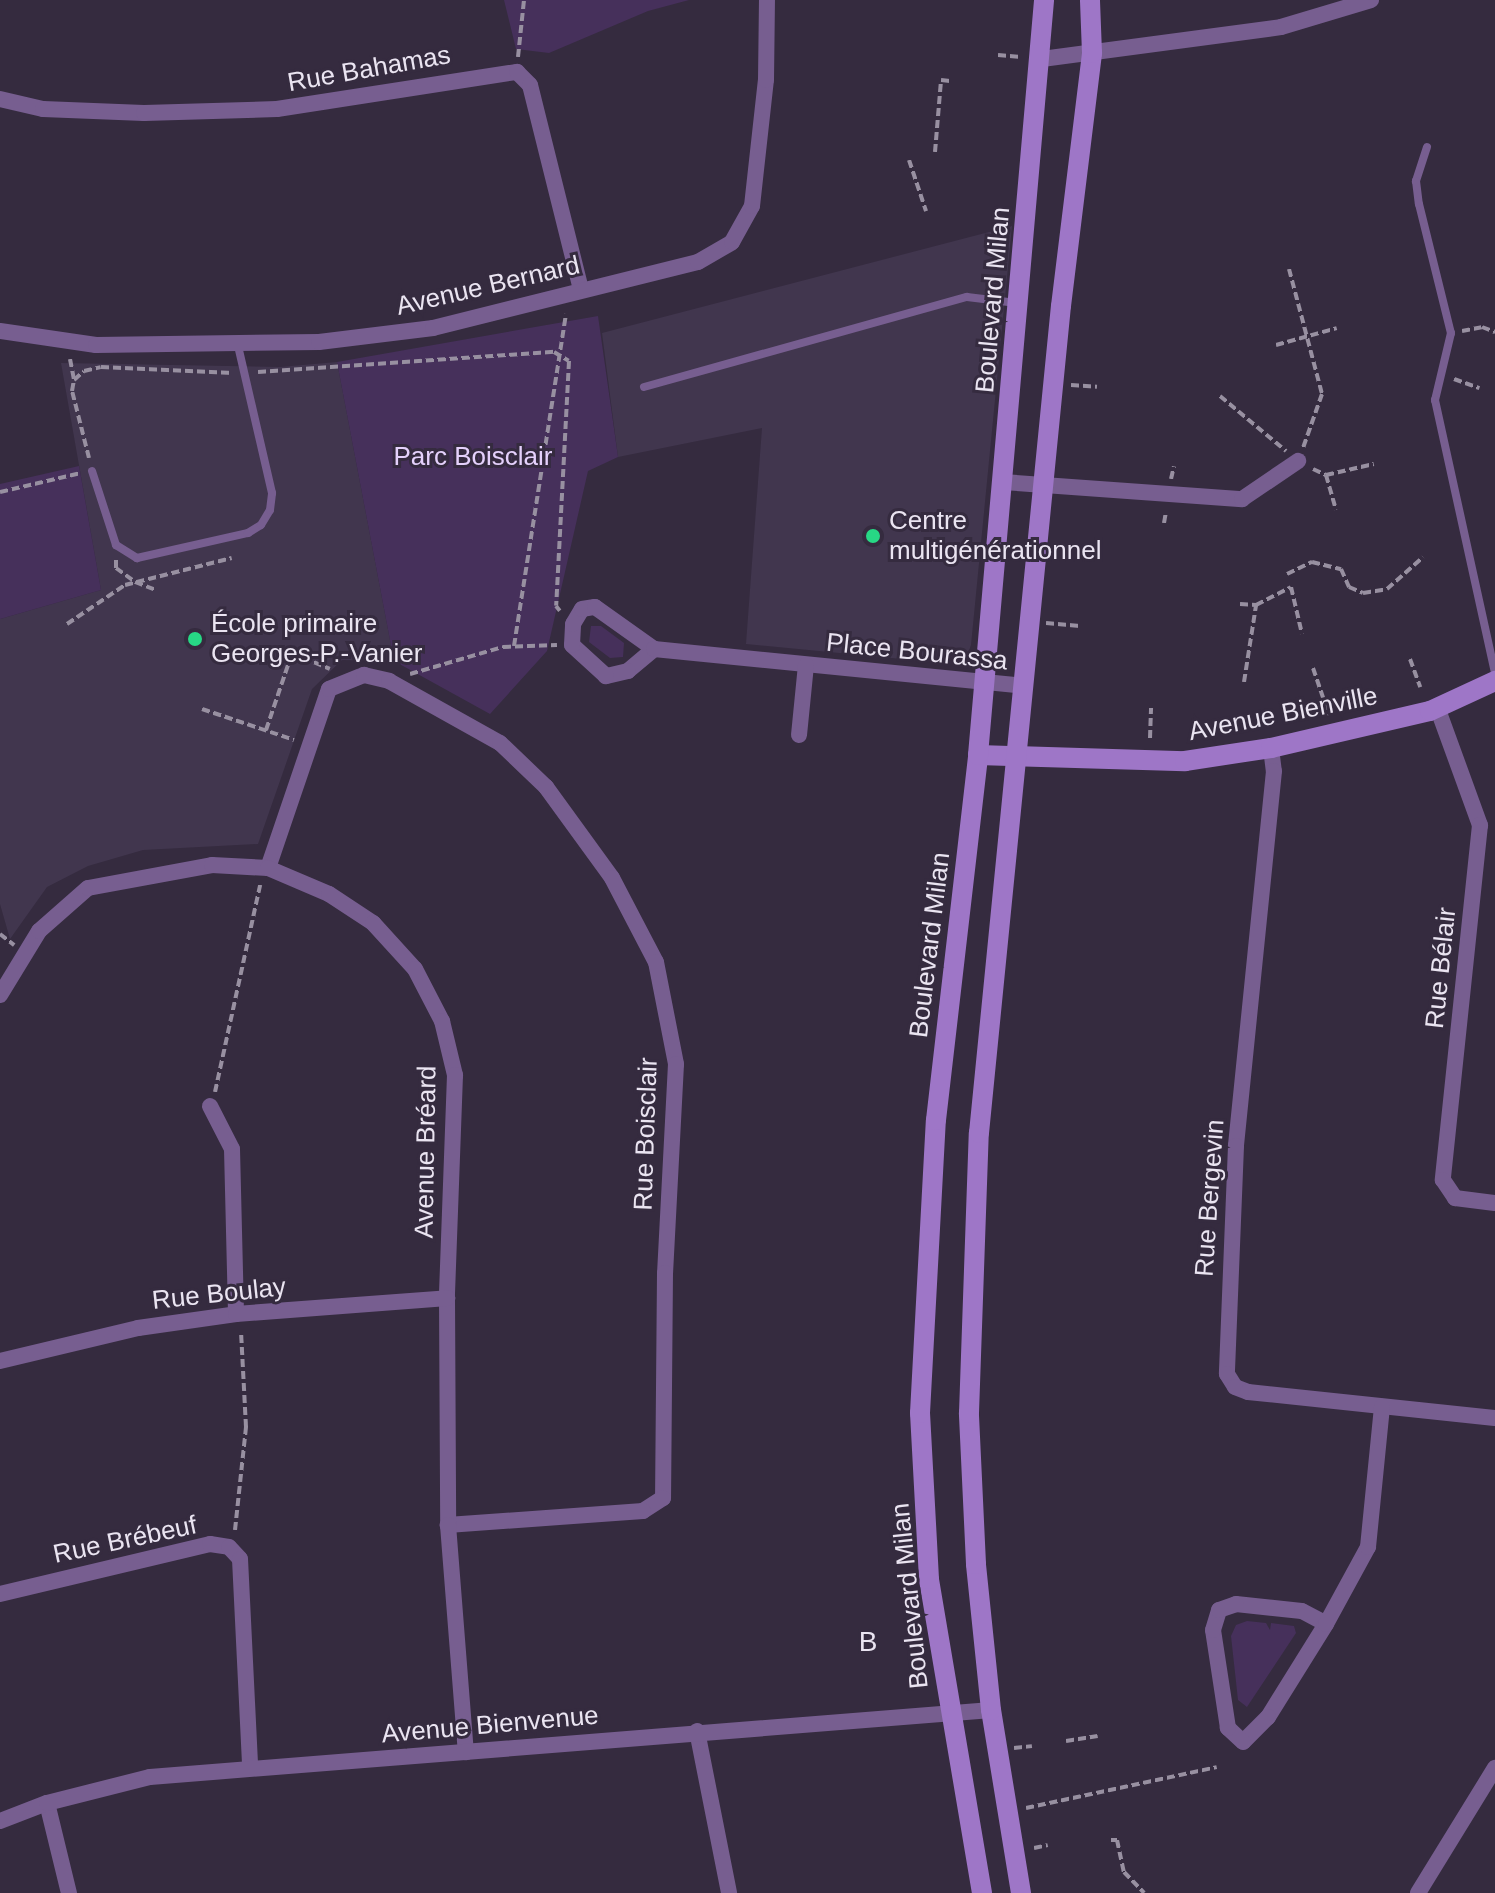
<!DOCTYPE html>
<meta charset="utf-8">
<style>
body{margin:0}
#map{position:relative;width:1495px;height:1893px;overflow:hidden;background:#352b3f;font-family:Arial,sans-serif}
div>[style]{position:absolute}
.built>*{inset:0;background:#41364e}
.green>*{inset:0;background:#46305b}
.path>*{height:4px;margin-top:-2px;transform-origin:0;background:repeating-linear-gradient(90deg,#9890a1 0 8px,transparent 0 12px)}
.lane>*{height:8px;margin:-4px;padding:0 4px;transform-origin:4px;border-radius:4px;background:#775e90}
.street>*{height:16px;margin:-8px;padding:0 8px;transform-origin:8px;border-radius:8px;background:#775e90}
.secondary>*{height:20px;margin:-10px;padding:0 10px;transform-origin:10px;border-radius:10px;background:#9e76c7}
.dots>*{width:22px;height:22px;translate:-50% -50%;box-sizing:border-box;border:4px solid #352b3f;border-radius:50%}
span{translate:-50% -50%;white-space:nowrap;text-align:center;line-height:1.15;-webkit-text-stroke:6px #352b3f;paint-order:stroke}
.street-label{font-size:26px;color:#eae4f1}
.park-label{font-size:26px;color:#e5d1fc}
.poi-label{font-size:26px;color:#eae4f1}
.left{translate:0 -50%;text-align:left}
.neighbourhood-label{font-size:28px;color:#eae4f1;letter-spacing:2px}
</style>
<div id="map">
<div class="built">
<div style="clip-path:polygon(1012px 226px,971px 645px,964px 665px,746px 644px,762px 428px,618px 457px,602px 333px)"></div>
<div style="clip-path:polygon(337px 362px,394px 661px,342px 660px,312px 689px,258px 844px,143px 850px,88px 866px,47px 887px,10px 939px,0 904px,0 619px,101px 590px,61px 363px,280px 367px)"></div>
</div>
<div class="green">
<div style="clip-path:polygon(504px 0,689px 0,648px 11px,549px 53px,516px 49px)"></div>
<div style="clip-path:polygon(598px 316px,618px 457px,588px 471px,547px 651px,490px 714px,394px 661px,337px 362px)"></div>
<div style="clip-path:polygon(79px 466px,101px 590px,0 619px,0 484px)"></div>
<div style="clip-path:polygon(591px 626px,601px 626px,624px 643px,623px 657px,610px 658px,589px 642px)"></div>
<div style="clip-path:polygon(1247px 1621px,1266px 1623px,1270px 1630px,1271px 1623px,1294px 1626px,1296px 1633px,1247px 1707px,1238px 1700px,1231px 1636px,1236px 1625px)"></div>
</div>
<div class="path">
<div style="left:998px;top:55px;width:22px;rotate:5deg"></div>
<div style="left:518px;top:57px;width:57px;rotate:-84deg"></div>
<div style="left:935px;top:152px;width:72px;rotate:-85.2deg"></div>
<div style="left:941px;top:80px;width:9px;rotate:6deg"></div>
<div style="left:909px;top:160px;width:54px;rotate:71.6deg"></div>
<div style="left:1289px;top:269px;width:129px;rotate:75.2deg"></div>
<div style="left:1322px;top:394px;width:57px;rotate:109.4deg"></div>
<div style="left:1462px;top:331px;width:20px;rotate:-11deg"></div>
<div style="left:1482px;top:327px;width:14px;rotate:21deg"></div>
<div style="left:1276px;top:345px;width:63px;rotate:-15.6deg"></div>
<div style="left:70px;top:359px;width:21px;rotate:79deg"></div>
<div style="left:258px;top:372px;width:297px;rotate:-3.9deg"></div>
<div style="left:554px;top:352px;width:17px;rotate:31deg"></div>
<div style="left:569px;top:361px;width:245px;rotate:93deg"></div>
<div style="left:556px;top:606px;width:6px;rotate:51deg"></div>
<div style="left:1454px;top:379px;width:27px;rotate:20deg"></div>
<div style="left:1071px;top:385px;width:26px;rotate:4deg"></div>
<div style="left:1220px;top:396px;width:86px;rotate:39.8deg"></div>
<div style="left:89px;top:458px;width:69px;rotate:-104.2deg"></div>
<div style="left:72px;top:391px;width:11px;rotate:-80deg"></div>
<div style="left:74px;top:380px;width:13px;rotate:-42deg"></div>
<div style="left:84px;top:371px;width:17px;rotate:-13deg"></div>
<div style="left:101px;top:367px;width:132px;rotate:2.6deg"></div>
<div style="left:1313px;top:469px;width:14px;rotate:25deg"></div>
<div style="left:1326px;top:475px;width:49px;rotate:-12.9deg"></div>
<div style="left:1326px;top:475px;width:36px;rotate:74deg"></div>
<div style="left:1171px;top:479px;width:13px;rotate:-77deg"></div>
<div style="left:0;top:492px;width:83px;rotate:-13.2deg"></div>
<div style="left:1164px;top:523px;width:11px;rotate:-80deg"></div>
<div style="left:116px;top:560px;width:8px;rotate:90deg"></div>
<div style="left:116px;top:568px;width:24px;rotate:36deg"></div>
<div style="left:135px;top:582px;width:22px;rotate:21deg"></div>
<div style="left:1287px;top:574px;width:28px;rotate:-26deg"></div>
<div style="left:1312px;top:562px;width:30px;rotate:14deg"></div>
<div style="left:1341px;top:569px;width:20px;rotate:66deg"></div>
<div style="left:1349px;top:587px;width:15px;rotate:23deg"></div>
<div style="left:1363px;top:593px;width:24px;rotate:-9deg"></div>
<div style="left:1387px;top:589px;width:48px;rotate:-41.6deg"></div>
<div style="left:1240px;top:604px;width:16px;rotate:4deg"></div>
<div style="left:1256px;top:605px;width:39px;rotate:-27deg"></div>
<div style="left:1291px;top:587px;width:48px;rotate:76.8deg"></div>
<div style="left:1046px;top:623px;width:34px;rotate:5deg"></div>
<div style="left:67px;top:624px;width:70px;rotate:-33.9deg"></div>
<div style="left:125px;top:585px;width:110px;rotate:-14.2deg"></div>
<div style="left:514px;top:646px;width:336px;rotate:-81.1deg"></div>
<div style="left:1410px;top:659px;width:30px;rotate:70deg"></div>
<div style="left:1313px;top:668px;width:50px;rotate:71.2deg"></div>
<div style="left:410px;top:674px;width:97px;rotate:-16.2deg"></div>
<div style="left:503px;top:647px;width:54px;rotate:-2.1deg"></div>
<div style="left:1244px;top:682px;width:78px;rotate:-81.1deg"></div>
<div style="left:202px;top:709px;width:97px;rotate:18.6deg"></div>
<div style="left:266px;top:730px;width:81px;rotate:-71.3deg"></div>
<div style="left:292px;top:653px;width:41px;rotate:22.8deg"></div>
<div style="left:1150px;top:738px;width:30px;rotate:-88deg"></div>
<div style="left:0;top:934px;width:18px;rotate:38deg"></div>
<div style="left:215px;top:1092px;width:212px;rotate:-77.7deg"></div>
<div style="left:235px;top:1530px;width:104px;rotate:-83.9deg"></div>
<div style="left:246px;top:1427px;width:95px;rotate:-93deg"></div>
<div style="left:1066px;top:1741px;width:32px;rotate:-9deg"></div>
<div style="left:1014px;top:1748px;width:18px;rotate:-6deg"></div>
<div style="left:1026px;top:1808px;width:195px;rotate:-12.1deg"></div>
<div style="left:1111px;top:1840px;width:6px"></div>
<div style="left:1117px;top:1840px;width:33px;rotate:78deg"></div>
<div style="left:1124px;top:1872px;width:29px;rotate:46deg"></div>
<div style="left:1034px;top:1848px;width:14px;rotate:-12deg"></div>
</div>
<div class="lane">
<div style="left:1427px;top:147px;width:36px;rotate:108deg"></div>
<div style="left:1416px;top:181px;width:23px;rotate:83deg"></div>
<div style="left:1419px;top:204px;width:133px;rotate:76.1deg"></div>
<div style="left:1451px;top:333px;width:69px;rotate:103.4deg"></div>
<div style="left:1435px;top:400px;width:279px;rotate:77.6deg"></div>
<div style="left:644px;top:387px;width:335px;rotate:-15.6deg"></div>
<div style="left:967px;top:297px;width:50px;rotate:6.8deg"></div>
<div style="left:92px;top:471px;width:78px;rotate:72deg"></div>
<div style="left:116px;top:545px;width:25px;rotate:32deg"></div>
<div style="left:137px;top:558px;width:114px;rotate:-12.7deg"></div>
<div style="left:248px;top:533px;width:15px;rotate:-32deg"></div>
<div style="left:261px;top:525px;width:17px;rotate:-59deg"></div>
<div style="left:270px;top:510px;width:17px;rotate:-83deg"></div>
<div style="left:272px;top:493px;width:151px;rotate:-103deg"></div>
</div>
<div class="street">
<div style="left:1042px;top:59px;width:241px;rotate:-7.6deg"></div>
<div style="left:1281px;top:27px;width:94px;rotate:-16.7deg"></div>
<div style="left:0;top:99px;width:44px;rotate:13.1deg"></div>
<div style="left:43px;top:109px;width:101px;rotate:2.3deg"></div>
<div style="left:144px;top:113px;width:133px;rotate:-1.7deg"></div>
<div style="left:277px;top:109px;width:243px;rotate:-8.8deg"></div>
<div style="left:517px;top:72px;width:18px;rotate:45deg"></div>
<div style="left:530px;top:85px;width:210px;rotate:76deg"></div>
<div style="left:0;top:331px;width:97px;rotate:8.3deg"></div>
<div style="left:96px;top:345px;width:223px;rotate:-0.8deg"></div>
<div style="left:319px;top:342px;width:115px;rotate:-7deg"></div>
<div style="left:433px;top:328px;width:273px;rotate:-14deg"></div>
<div style="left:698px;top:262px;width:39px;rotate:-30deg"></div>
<div style="left:732px;top:242px;width:41px;rotate:-60.9deg"></div>
<div style="left:752px;top:206px;width:127px;rotate:-83.7deg"></div>
<div style="left:766px;top:80px;width:80px;rotate:-89.3deg"></div>
<div style="left:1003px;top:482px;width:240px;rotate:4.1deg"></div>
<div style="left:1242px;top:499px;width:68px;rotate:-34.2deg"></div>
<div style="left:654px;top:649px;width:34px;rotate:140deg"></div>
<div style="left:628px;top:671px;width:23px;rotate:167deg"></div>
<div style="left:606px;top:676px;width:46px;rotate:-137.6deg"></div>
<div style="left:572px;top:645px;width:21px;rotate:-87deg"></div>
<div style="left:573px;top:624px;width:17px;rotate:-59deg"></div>
<div style="left:582px;top:609px;width:13px;rotate:-9deg"></div>
<div style="left:595px;top:607px;width:72px;rotate:35.4deg"></div>
<div style="left:654px;top:649px;width:371px;rotate:5.7deg"></div>
<div style="left:1437px;top:707px;width:126px;rotate:70deg"></div>
<div style="left:1480px;top:825px;width:357px;rotate:96deg"></div>
<div style="left:1443px;top:1180px;width:22px;rotate:56deg"></div>
<div style="left:1455px;top:1198px;width:40px;rotate:7.1deg"></div>
<div style="left:799px;top:735px;width:70px;rotate:-84.3deg"></div>
<div style="left:1271px;top:748px;width:23px;rotate:83deg"></div>
<div style="left:1274px;top:771px;width:377px;rotate:95.8deg"></div>
<div style="left:1236px;top:1146px;width:228px;rotate:92.3deg"></div>
<div style="left:1227px;top:1374px;width:15px;rotate:58deg"></div>
<div style="left:1235px;top:1387px;width:14px;rotate:21deg"></div>
<div style="left:1248px;top:1392px;width:248px;rotate:6deg"></div>
<div style="left:268px;top:868px;width:189px;rotate:-71.2deg"></div>
<div style="left:329px;top:689px;width:38px;rotate:-22deg"></div>
<div style="left:364px;top:675px;width:26px;rotate:13deg"></div>
<div style="left:389px;top:681px;width:127px;rotate:29.2deg"></div>
<div style="left:500px;top:743px;width:64px;rotate:43.7deg"></div>
<div style="left:546px;top:787px;width:112px;rotate:54deg"></div>
<div style="left:612px;top:878px;width:95px;rotate:62.4deg"></div>
<div style="left:656px;top:962px;width:104px;rotate:78.9deg"></div>
<div style="left:676px;top:1064px;width:209px;rotate:93deg"></div>
<div style="left:665px;top:1273px;width:225px;rotate:90.5deg"></div>
<div style="left:663px;top:1498px;width:24px;rotate:147deg"></div>
<div style="left:643px;top:1511px;width:196px;rotate:175.9deg"></div>
<div style="left:0;top:995px;width:75px;rotate:-58.6deg"></div>
<div style="left:39px;top:931px;width:65px;rotate:-41.3deg"></div>
<div style="left:88px;top:888px;width:126px;rotate:-10.5deg"></div>
<div style="left:212px;top:865px;width:56px;rotate:3.1deg"></div>
<div style="left:268px;top:868px;width:66px;rotate:23.1deg"></div>
<div style="left:329px;top:894px;width:53px;rotate:33.4deg"></div>
<div style="left:373px;top:923px;width:62px;rotate:47.6deg"></div>
<div style="left:415px;top:969px;width:59px;rotate:62.6deg"></div>
<div style="left:442px;top:1021px;width:56px;rotate:76.5deg"></div>
<div style="left:455px;top:1075px;width:223px;rotate:92.1deg"></div>
<div style="left:447px;top:1298px;width:227px;rotate:89.7deg"></div>
<div style="left:448px;top:1525px;width:228px;rotate:85.5deg"></div>
<div style="left:210px;top:1106px;width:48px;rotate:62.9deg"></div>
<div style="left:232px;top:1149px;width:165px;rotate:88.6deg"></div>
<div style="left:0;top:1361px;width:142px;rotate:-13.4deg"></div>
<div style="left:138px;top:1328px;width:99px;rotate:-8.1deg"></div>
<div style="left:236px;top:1314px;width:212px;rotate:-4.3deg"></div>
<div style="left:0;top:1594px;width:216px;rotate:-13.4deg"></div>
<div style="left:210px;top:1544px;width:19px;rotate:9deg"></div>
<div style="left:229px;top:1547px;width:16px;rotate:47deg"></div>
<div style="left:240px;top:1559px;width:208px;rotate:87.2deg"></div>
<div style="left:1236px;top:1604px;width:66px;rotate:6.1deg"></div>
<div style="left:1302px;top:1611px;width:27px;rotate:28deg"></div>
<div style="left:1326px;top:1624px;width:110px;rotate:121.9deg"></div>
<div style="left:1268px;top:1717px;width:35px;rotate:135deg"></div>
<div style="left:1243px;top:1742px;width:21px;rotate:-137deg"></div>
<div style="left:1228px;top:1728px;width:99px;rotate:-98.7deg"></div>
<div style="left:1213px;top:1630px;width:21px;rotate:-73deg"></div>
<div style="left:1219px;top:1610px;width:18px;rotate:-19deg"></div>
<div style="left:1326px;top:1624px;width:88px;rotate:-61.4deg"></div>
<div style="left:1368px;top:1547px;width:141px;rotate:-84.3deg"></div>
<div style="left:697px;top:1731px;width:165px;rotate:78.8deg"></div>
<div style="left:47px;top:1803px;width:93px;rotate:76.3deg"></div>
<div style="left:0;top:1821px;width:50px;rotate:-21deg"></div>
<div style="left:47px;top:1803px;width:106px;rotate:-14.2deg"></div>
<div style="left:150px;top:1777px;width:844px;rotate:-4.55deg"></div>
<div style="left:1418px;top:1893px;width:147px;rotate:-58.4deg"></div>
</div>
<div class="secondary">
<div style="left:978px;top:755px;width:207px;rotate:1.7deg"></div>
<div style="left:1185px;top:761px;width:87px;rotate:-8.6deg"></div>
<div style="left:1271px;top:748px;width:163px;rotate:-13.1deg"></div>
<div style="left:1430px;top:711px;width:72px;rotate:-24.8deg"></div>
<div style="left:982px;top:1893px;width:318px;rotate:-99.6deg"></div>
<div style="left:929px;top:1579px;width:166px;rotate:-93.1deg"></div>
<div style="left:920px;top:1413px;width:293px;rotate:-86.9deg"></div>
<div style="left:936px;top:1120px;width:367px;rotate:-83.4deg"></div>
<div style="left:978px;top:755px;width:758px;rotate:-85deg"></div>
<div style="left:1021px;top:1893px;width:185px;rotate:-99.3deg"></div>
<div style="left:991px;top:1710px;width:147px;rotate:-95.9deg"></div>
<div style="left:976px;top:1564px;width:151px;rotate:-92.7deg"></div>
<div style="left:969px;top:1413px;width:280px;rotate:-88deg"></div>
<div style="left:979px;top:1133px;width:831px;rotate:-84.34deg"></div>
<div style="left:1061px;top:306px;width:255px;rotate:-83deg"></div>
<div style="left:1092px;top:53px;width:53px;rotate:-92.2deg"></div>
</div>
<div class="dots">
<div style="left:873px;top:536px;background:#27d885"></div>
<div style="left:195px;top:639px;background:#27d885"></div>
</div>
<div class="street-label">
<span style="left:369px;top:69px;rotate:-10deg">Rue Bahamas</span>
<span style="left:488px;top:286px;rotate:-13deg">Avenue Bernard</span>
<span style="left:993px;top:300px;rotate:-85deg">Boulevard Milan</span>
<span style="left:917px;top:652px;rotate:6deg">Place Bourassa</span>
<span style="left:1283px;top:714px;rotate:-11deg">Avenue Bienville</span>
<span style="left:930px;top:945px;rotate:-83deg">Boulevard Milan</span>
<span style="left:1441px;top:968px;rotate:-84deg">Rue Bélair</span>
<span style="left:646px;top:1134px;rotate:-88deg">Rue Boisclair</span>
<span style="left:426px;top:1152px;rotate:-89deg">Avenue Bréard</span>
<span style="left:1210px;top:1198px;rotate:-86deg">Rue Bergevin</span>
<span style="left:219px;top:1294px;rotate:-6deg">Rue Boulay</span>
<span style="left:125px;top:1540px;rotate:-12deg">Rue Brébeuf</span>
<span style="left:910px;top:1596px;rotate:-96deg">Boulevard Milan</span>
<span style="left:490px;top:1725px;rotate:-5deg">Avenue Bienvenue</span>
</div>
<div class="park-label">
<span style="left:473px;top:457px">Parc Boisclair</span>
</div>
<div class="poi-label">
<span class="left" style="left:889px;top:536px">Centre<br>multigénérationnel</span>
<span class="left" style="left:211px;top:639px">École primaire<br>Georges-P.-Vanier</span>
</div>
<div class="neighbourhood-label">
<span style="left:869px;top:1642px">B</span>
</div>
</div>
